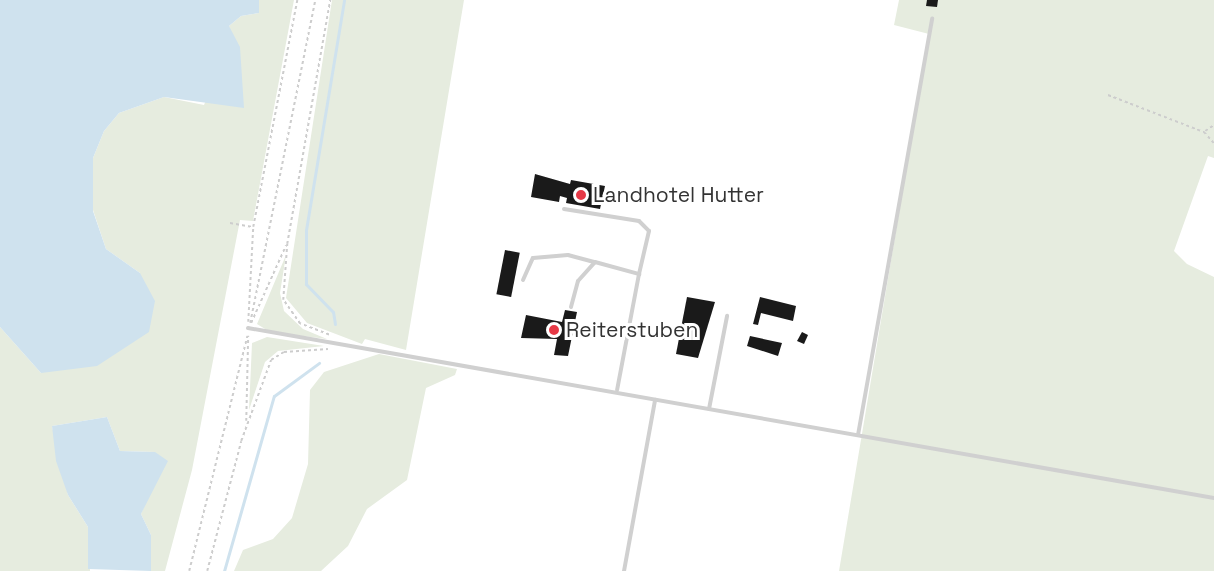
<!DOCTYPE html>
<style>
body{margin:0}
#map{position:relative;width:1214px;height:571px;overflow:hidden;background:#fff;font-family:"Space Grotesk",sans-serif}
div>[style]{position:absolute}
.green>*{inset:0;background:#e6ecdf}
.water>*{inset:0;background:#cfe2ee}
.stream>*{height:3px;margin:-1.5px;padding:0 1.5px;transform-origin:1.5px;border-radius:1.5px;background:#cfe2ee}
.building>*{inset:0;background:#1a1a1a;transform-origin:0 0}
.path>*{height:1.5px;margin-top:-0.75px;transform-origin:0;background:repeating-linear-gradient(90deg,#cdcdcd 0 3px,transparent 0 6px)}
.service>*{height:4px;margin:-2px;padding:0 2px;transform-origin:2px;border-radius:2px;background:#d0d0d0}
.dots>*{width:16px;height:16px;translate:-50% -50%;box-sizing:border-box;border:3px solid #fff;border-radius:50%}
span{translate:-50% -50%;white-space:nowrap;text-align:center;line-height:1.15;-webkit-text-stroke:6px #fff;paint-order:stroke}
.poi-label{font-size:21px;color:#333}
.left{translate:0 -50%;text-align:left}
</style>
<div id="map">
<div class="green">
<div style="clip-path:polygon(259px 0,294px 0,253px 221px,240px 220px,192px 470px,165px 571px,151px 571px,151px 535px,141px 514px,151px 490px,155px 452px,120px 451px,107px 417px,52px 426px,68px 495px,88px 527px,90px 571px,0 571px,0 327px,41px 373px,140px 273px,106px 249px,93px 210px,93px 158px,104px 131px,119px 113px,164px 97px,204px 105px,231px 37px,229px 26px,241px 16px,259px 13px)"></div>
<div style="clip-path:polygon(332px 0,464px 0,406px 350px,365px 339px,362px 344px,307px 323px,286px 298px)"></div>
<div style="clip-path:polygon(899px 0,1214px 0,1214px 158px,1208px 156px,1174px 251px,1187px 264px,1214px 277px,1214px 571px,839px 571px,929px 34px,894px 25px)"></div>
<div style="clip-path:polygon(286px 255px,280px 293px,284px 311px,303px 329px,327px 339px,270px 332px,257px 324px)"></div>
<div style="clip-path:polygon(267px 337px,324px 346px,278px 351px,265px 362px,249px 410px,252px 343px)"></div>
<div style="clip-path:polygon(379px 354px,457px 369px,455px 375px,426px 388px,407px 480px,367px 509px,348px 546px,321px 571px,234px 571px,243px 550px,273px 539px,292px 518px,308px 464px,310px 390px,324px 372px)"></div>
</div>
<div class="water">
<div style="clip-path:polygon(0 0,259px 0,259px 13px,241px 16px,229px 26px,240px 47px,244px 108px,164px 97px,119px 113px,104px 131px,93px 158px,93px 211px,106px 249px,140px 273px,155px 301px,149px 332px,97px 366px,41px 373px,0 327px)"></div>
<div style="clip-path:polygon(107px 417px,120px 451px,155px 452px,168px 461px,141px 514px,151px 535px,151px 571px,88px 569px,88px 527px,68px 495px,56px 461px,52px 426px)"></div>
</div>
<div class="stream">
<div style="left:335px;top:324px;width:12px;rotate:-99deg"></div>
<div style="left:333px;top:312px;width:39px;rotate:-134deg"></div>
<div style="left:306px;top:284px;width:54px;rotate:-90deg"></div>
<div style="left:306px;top:230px;width:233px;rotate:-80.6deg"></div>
<div style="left:224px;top:571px;width:182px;rotate:-74.1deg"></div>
<div style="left:274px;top:396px;width:56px;rotate:-36.3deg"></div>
</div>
<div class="building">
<div style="clip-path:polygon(927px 0,938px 0,937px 7px,926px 6px)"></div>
<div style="clip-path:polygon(535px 174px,570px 184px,571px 180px,605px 186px,600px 209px,566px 203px,567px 198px,560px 196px,559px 202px,531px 197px)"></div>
<div style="left:505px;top:250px;width:15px;height:45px;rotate:11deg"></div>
<div style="clip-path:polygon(687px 297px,715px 302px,698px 358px,676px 354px)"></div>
<div style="clip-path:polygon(760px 297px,796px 306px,793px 321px,761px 313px,758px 325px,753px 324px)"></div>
<div style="clip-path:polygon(565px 310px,577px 312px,568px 356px,554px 355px,557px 339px,521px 338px,526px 315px,562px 322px)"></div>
<div style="clip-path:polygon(802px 332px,808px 335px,804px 344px,797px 341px)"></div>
<div style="clip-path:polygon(750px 336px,782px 343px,778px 356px,747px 346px)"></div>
</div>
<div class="path">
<div style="left:1108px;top:95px;width:103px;rotate:21.1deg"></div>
<div style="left:1204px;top:132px;width:15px;rotate:48deg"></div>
<div style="left:1205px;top:131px;width:11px;rotate:-34deg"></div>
<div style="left:230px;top:223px;width:23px;rotate:10deg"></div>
<div style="left:248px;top:322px;width:95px;rotate:-87deg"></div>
<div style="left:253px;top:227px;width:231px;rotate:-79deg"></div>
<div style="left:250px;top:323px;width:329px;rotate:-78.6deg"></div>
<div style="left:251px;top:323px;width:85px;rotate:-65.8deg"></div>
<div style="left:329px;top:335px;width:31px;rotate:-159deg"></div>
<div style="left:300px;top:324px;width:29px;rotate:-125deg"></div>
<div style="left:283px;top:300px;width:56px;rotate:-85.9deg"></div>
<div style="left:287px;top:244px;width:248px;rotate:-80deg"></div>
<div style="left:246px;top:421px;width:85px;rotate:-88.7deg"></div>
<div style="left:189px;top:571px;width:242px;rotate:-76.1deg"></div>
<div style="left:207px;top:571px;width:134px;rotate:-75.3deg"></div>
<div style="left:241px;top:441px;width:86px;rotate:-69.7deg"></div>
<div style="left:271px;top:360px;width:15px;rotate:-32deg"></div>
<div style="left:284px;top:352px;width:44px;rotate:-3.9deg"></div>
</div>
<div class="service">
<div style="left:564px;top:209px;width:76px;rotate:9.1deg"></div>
<div style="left:639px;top:221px;width:14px;rotate:45deg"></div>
<div style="left:649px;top:231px;width:44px;rotate:103.1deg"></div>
<div style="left:523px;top:280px;width:24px;rotate:-66deg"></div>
<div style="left:533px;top:258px;width:35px;rotate:-5deg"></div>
<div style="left:568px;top:255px;width:28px;rotate:15deg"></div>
<div style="left:571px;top:307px;width:27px;rotate:-75deg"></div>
<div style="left:578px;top:281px;width:25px;rotate:-48deg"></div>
<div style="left:595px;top:262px;width:46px;rotate:15.3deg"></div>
<div style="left:639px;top:274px;width:118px;rotate:100.7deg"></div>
<div style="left:248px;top:328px;width:981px;rotate:9.98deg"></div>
<div style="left:709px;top:409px;width:95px;rotate:-79deg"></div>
<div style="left:858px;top:435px;width:423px;rotate:-79.9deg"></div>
<div style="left:624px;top:571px;width:174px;rotate:-79.7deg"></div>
</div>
<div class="dots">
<div style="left:581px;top:195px;background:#e63946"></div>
<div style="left:554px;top:330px;background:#e63946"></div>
</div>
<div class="poi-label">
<span class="left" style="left:593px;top:195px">Landhotel Hutter</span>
<span class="left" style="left:566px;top:330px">Reiterstuben</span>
</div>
</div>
